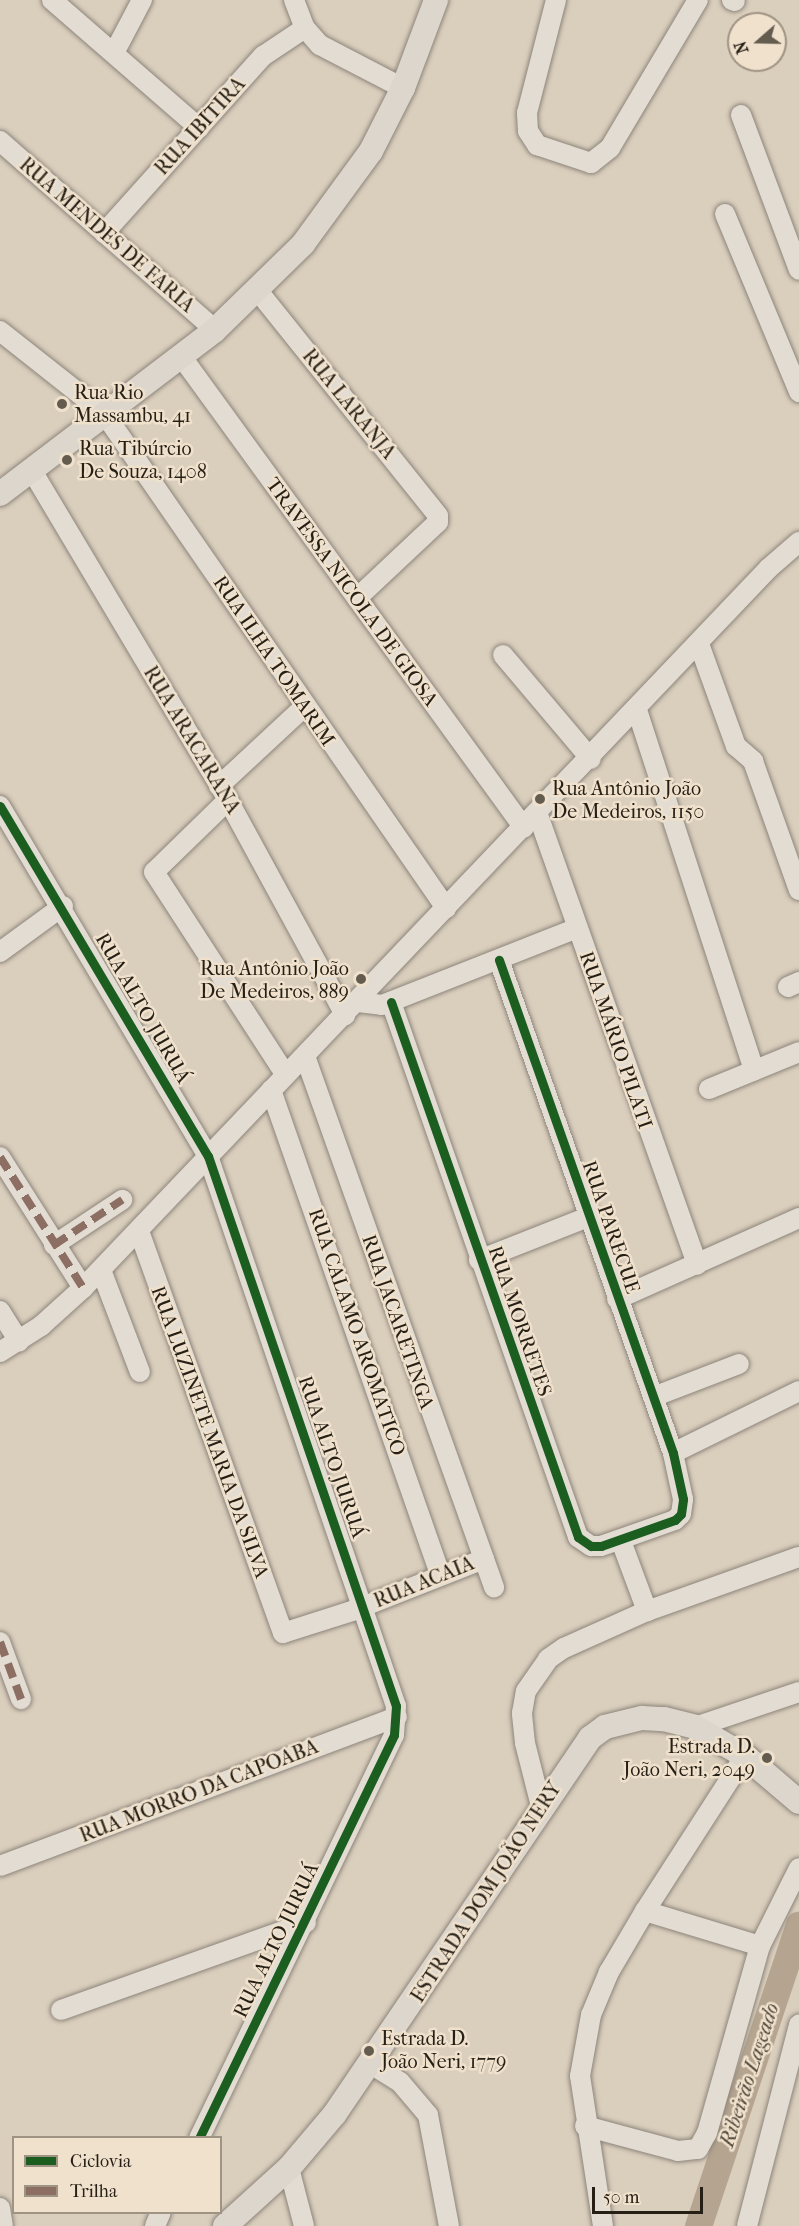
<!DOCTYPE html>
<meta charset="utf-8">
<style>
body{margin:0}
#map{position:relative;width:799px;height:2226px;overflow:hidden;background:#dacebd;font-family:"IM FELL French Canon",serif}
div>[style]{position:absolute}
.river>*{height:27px;margin:-13.5px;padding:0 13.5px;transform-origin:13.5px;border-radius:13.5px;background:#b5a590}
.roads{filter:drop-shadow(0 0 2px #8d857a) drop-shadow(0 0 2px #8d857a)}
.minor>*{height:20px;margin:-10px;padding:0 10px;transform-origin:10px;border-radius:10px;background:#e2dcd3}
.major>*{height:24px;margin:-12px;padding:0 12px;transform-origin:12px;border-radius:12px;background:#ddd6cc}
.quiet>*{height:8px;margin-top:-4px;transform-origin:0;background:repeating-linear-gradient(90deg,#8d6e63 0 15px,transparent 0 23px)}
.cycleway>*{height:9px;margin:-4.5px;padding:0 4.5px;transform-origin:4.5px;border-radius:4.5px;background:#1b5e20}
.dots>*{width:16px;height:16px;translate:-50% -50%;box-sizing:border-box;border:3px solid #efe1cc;border-radius:50%}
span{translate:-50% -50%;white-space:nowrap;text-align:center;line-height:1.15;-webkit-text-stroke:5px #efe1cc;paint-order:stroke}
.street-label{font-size:20px;color:#261f16}
.poi-label{font-size:20px;color:#261f16}
.left{translate:0 -50%;text-align:left}
.right{translate:-100% -50%;text-align:right}
.water-label{font-size:21px;color:#52483a;font-style:italic}
.legend{position:absolute;left:12px;top:2136px;width:210px;height:78px;box-sizing:border-box;background:#efe1cc;border:2px solid #9f9383;margin:0;padding:8px 10px;list-style:none;font-size:18px;color:#261f16}
.legend li{display:flex;align-items:center;gap:12px;height:30px}
.legend b{width:30px;border:2px solid #9f9383}
.north{position:absolute;left:727px;top:12px;width:60px;height:60px;box-sizing:border-box;background:#efe1cc;border:2px solid #9f9383;border-radius:50%;rotate:250deg;font-size:16px;font-weight:700;line-height:24px;text-align:center;color:#261f16}
.north::after{content:'';display:block;margin:auto;width:21px;height:27px;background:#655c50;clip-path:polygon(50% 0,100% 100%,50% 72%,0 100%)}
.scale{position:absolute;left:592px;top:2187px;width:111px;height:27px;box-sizing:border-box;border:3px solid #261f16;border-top:0;padding-left:8px;font-size:18px;line-height:21px;white-space:nowrap;color:#261f16;-webkit-text-stroke:4px #efe1cc;paint-order:stroke}
</style>
<div id="map">
<div class="river">
<div style="left:698px;top:2226px;width:318px;rotate:-71.5deg"></div>
</div>
<div class="roads">
<div class="minor">
<div style="left:52px;top:0;width:195px;rotate:41deg"></div>
<div style="left:294px;top:0;width:30px;rotate:69deg"></div>
<div style="left:305px;top:28px;width:23px;rotate:49deg"></div>
<div style="left:320px;top:45px;width:93px;rotate:27.4deg"></div>
<div style="left:556px;top:0;width:117px;rotate:104.4deg"></div>
<div style="left:527px;top:113px;width:18px;rotate:87deg"></div>
<div style="left:528px;top:131px;width:17px;rotate:57deg"></div>
<div style="left:537px;top:145px;width:57px;rotate:18.4deg"></div>
<div style="left:591px;top:163px;width:24px;rotate:-38deg"></div>
<div style="left:610px;top:148px;width:172px;rotate:-59.3deg"></div>
<div style="left:732px;top:0;width:3px;rotate:18deg"></div>
<div style="left:114px;top:53px;width:60px;rotate:-62.2deg"></div>
<div style="left:741px;top:115px;width:165px;rotate:69.5deg"></div>
<div style="left:0;top:141px;width:286px;rotate:41.3deg"></div>
<div style="left:725px;top:214px;width:193px;rotate:67.4deg"></div>
<div style="left:104px;top:233px;width:238px;rotate:-48.1deg"></div>
<div style="left:263px;top:56px;width:50px;rotate:-33.7deg"></div>
<div style="left:258px;top:291px;width:288px;rotate:51.3deg"></div>
<div style="left:438px;top:516px;width:6px;rotate:90deg"></div>
<div style="left:438px;top:522px;width:111px;rotate:136.8deg"></div>
<div style="left:0;top:331px;width:132px;rotate:38.3deg"></div>
<div style="left:104px;top:413px;width:602px;rotate:55.36deg"></div>
<div style="left:181px;top:356px;width:583px;rotate:53.99deg"></div>
<div style="left:31px;top:469px;width:385px;rotate:59.2deg"></div>
<div style="left:228px;top:800px;width:245px;rotate:61.4deg"></div>
<div style="left:699px;top:644px;width:109px;rotate:70.1deg"></div>
<div style="left:736px;top:746px;width:23px;rotate:41deg"></div>
<div style="left:753px;top:761px;width:137px;rotate:70.4deg"></div>
<div style="left:503px;top:655px;width:136px;rotate:49.8deg"></div>
<div style="left:637px;top:710px;width:379px;rotate:72deg"></div>
<div style="left:219px;top:786px;width:116px;rotate:-42.9deg"></div>
<div style="left:228px;top:800px;width:103px;rotate:135.8deg"></div>
<div style="left:154px;top:872px;width:242px;rotate:57deg"></div>
<div style="left:0;top:806px;width:407px;rotate:59.3deg"></div>
<div style="left:208px;top:1156px;width:581px;rotate:71.13deg"></div>
<div style="left:396px;top:1706px;width:29px;rotate:94deg"></div>
<div style="left:394px;top:1735px;width:448px;rotate:115.8deg"></div>
<div style="left:538px;top:815px;width:477px;rotate:70.5deg"></div>
<div style="left:0;top:952px;width:78px;rotate:-36.1deg"></div>
<div style="left:788px;top:987px;width:12px;rotate:-24deg"></div>
<div style="left:358px;top:1002px;width:24px;rotate:7deg"></div>
<div style="left:382px;top:1005px;width:210px;rotate:-21.5deg"></div>
<div style="left:391px;top:1002px;width:567px;rotate:70.73deg"></div>
<div style="left:578px;top:1537px;width:16px;rotate:35deg"></div>
<div style="left:591px;top:1546px;width:10px"></div>
<div style="left:601px;top:1546px;width:78px;rotate:-19.4deg"></div>
<div style="left:675px;top:1520px;width:8px;rotate:-45deg"></div>
<div style="left:681px;top:1514px;width:15px;rotate:-82deg"></div>
<div style="left:683px;top:1499px;width:47px;rotate:-102.3deg"></div>
<div style="left:673px;top:1453px;width:523px;rotate:-109.44deg"></div>
<div style="left:305px;top:1056px;width:564px;rotate:70.41deg"></div>
<div style="left:709px;top:1089px;width:97px;rotate:-22.3deg"></div>
<div style="left:271px;top:1090px;width:513px;rotate:70.75deg"></div>
<div style="left:0;top:1157px;width:155px;rotate:57.6deg"></div>
<div style="left:139px;top:1231px;width:427px;rotate:70.3deg"></div>
<div style="left:283px;top:1633px;width:72px;rotate:-17.7deg"></div>
<div style="left:352px;top:1611px;width:142px;rotate:-21.5deg"></div>
<div style="left:54px;top:1245px;width:82px;rotate:-33.5deg"></div>
<div style="left:479px;top:1260px;width:117px;rotate:-21.5deg"></div>
<div style="left:101px;top:1270px;width:109px;rotate:69.1deg"></div>
<div style="left:617px;top:1299px;width:199px;rotate:-24deg"></div>
<div style="left:0;top:1311px;width:36px;rotate:58deg"></div>
<div style="left:0;top:1352px;width:49px;rotate:-32.4deg"></div>
<div style="left:41px;top:1326px;width:57px;rotate:-42.1deg"></div>
<div style="left:83px;top:1288px;width:994px;rotate:-46.39deg"></div>
<div style="left:769px;top:568px;width:40px;rotate:-41deg"></div>
<div style="left:653px;top:1397px;width:92px;rotate:-21deg"></div>
<div style="left:673px;top:1453px;width:140px;rotate:-26.2deg"></div>
<div style="left:621px;top:1541px;width:75px;rotate:69.6deg"></div>
<div style="left:0;top:1642px;width:61px;rotate:69.8deg"></div>
<div style="left:695px;top:1727px;width:110px;rotate:-18.6deg"></div>
<div style="left:541px;top:1806px;width:65px;rotate:-104.3deg"></div>
<div style="left:525px;top:1743px;width:30px;rotate:-96deg"></div>
<div style="left:522px;top:1713px;width:22px;rotate:-80deg"></div>
<div style="left:526px;top:1691px;width:39px;rotate:-55deg"></div>
<div style="left:548px;top:1659px;width:19px;rotate:-35deg"></div>
<div style="left:564px;top:1648px;width:91px;rotate:-24deg"></div>
<div style="left:647px;top:1611px;width:161px;rotate:-19.6deg"></div>
<div style="left:0;top:1866px;width:424px;rotate:-20.6deg"></div>
<div style="left:645px;top:1911px;width:120px;rotate:16.9deg"></div>
<div style="left:61px;top:2010px;width:260px;rotate:-19.6deg"></div>
<div style="left:371px;top:2064px;width:34px;rotate:32deg"></div>
<div style="left:400px;top:2082px;width:43px;rotate:49.7deg"></div>
<div style="left:428px;top:2115px;width:113px;rotate:79.3deg"></div>
<div style="left:585px;top:2126px;width:96px;rotate:15deg"></div>
<div style="left:678px;top:2151px;width:20px;rotate:-6deg"></div>
<div style="left:698px;top:2149px;width:18px;rotate:-61deg"></div>
<div style="left:707px;top:2133px;width:194px;rotate:-74.2deg"></div>
<div style="left:760px;top:1946px;width:87px;rotate:-63.4deg"></div>
<div style="left:289px;top:2168px;width:60px;rotate:75.5deg"></div>
<div style="left:0;top:2208px;width:18px;rotate:81deg"></div>
<div style="left:155px;top:2226px;width:15px;rotate:-67deg"></div>
<div style="left:603px;top:2226px;width:152px;rotate:-98.7deg"></div>
<div style="left:580px;top:2076px;width:62px;rotate:-79.8deg"></div>
<div style="left:591px;top:2015px;width:47px;rotate:-67.3deg"></div>
<div style="left:609px;top:1972px;width:71px;rotate:-59.5deg"></div>
<div style="left:645px;top:1911px;width:184px;rotate:-57.2deg"></div>
<div style="left:747px;top:2226px;width:208px;rotate:-75.5deg"></div>
</div>
<div class="major">
<div style="left:0;top:494px;width:270px;rotate:-37.3deg"></div>
<div style="left:215px;top:330px;width:123px;rotate:-44.3deg"></div>
<div style="left:303px;top:244px;width:115px;rotate:-53.8deg"></div>
<div style="left:371px;top:151px;width:71px;rotate:-63.1deg"></div>
<div style="left:403px;top:88px;width:94px;rotate:-69.4deg"></div>
<div style="left:225px;top:2226px;width:86px;rotate:-42.2deg"></div>
<div style="left:289px;top:2168px;width:70px;rotate:-49.7deg"></div>
<div style="left:334px;top:2115px;width:456px;rotate:-55.8deg"></div>
<div style="left:590px;top:1738px;width:19px;rotate:-36deg"></div>
<div style="left:605px;top:1727px;width:38px;rotate:-14deg"></div>
<div style="left:642px;top:1718px;width:22px;rotate:3deg"></div>
<div style="left:664px;top:1719px;width:32px;rotate:14deg"></div>
<div style="left:695px;top:1727px;width:58px;rotate:30.1deg"></div>
<div style="left:745px;top:1756px;width:71px;rotate:40.4deg"></div>
</div>
</div>
<div class="quiet">
<div style="left:0;top:1157px;width:155px;rotate:57.6deg"></div>
<div style="left:54px;top:1245px;width:82px;rotate:-33.5deg"></div>
<div style="left:0;top:1642px;width:61px;rotate:69.8deg"></div>
</div>
<div class="cycleway">
<div style="left:0;top:806px;width:407px;rotate:59.3deg"></div>
<div style="left:208px;top:1156px;width:581px;rotate:71.13deg"></div>
<div style="left:396px;top:1706px;width:29px;rotate:94deg"></div>
<div style="left:394px;top:1735px;width:448px;rotate:115.8deg"></div>
<div style="left:391px;top:1002px;width:567px;rotate:70.73deg"></div>
<div style="left:578px;top:1537px;width:16px;rotate:35deg"></div>
<div style="left:591px;top:1546px;width:10px"></div>
<div style="left:601px;top:1546px;width:78px;rotate:-19.4deg"></div>
<div style="left:675px;top:1520px;width:8px;rotate:-45deg"></div>
<div style="left:681px;top:1514px;width:15px;rotate:-82deg"></div>
<div style="left:683px;top:1499px;width:47px;rotate:-102.3deg"></div>
<div style="left:673px;top:1453px;width:523px;rotate:-109.44deg"></div>
</div>
<div class="dots">
<div style="left:62px;top:404px;background:#655c50"></div>
<div style="left:67px;top:460px;background:#655c50"></div>
<div style="left:540px;top:799px;background:#655c50"></div>
<div style="left:361px;top:979px;background:#655c50"></div>
<div style="left:767px;top:1758px;background:#655c50"></div>
<div style="left:369px;top:2051px;background:#655c50"></div>
</div>
<div class="street-label">
<span style="left:200px;top:126px;rotate:-48deg">RUA IBITIRA</span>
<span style="left:107px;top:235px;rotate:41deg">RUA MENDES DE FARIA</span>
<span style="left:349px;top:404px;rotate:51deg">RUA LARANJA</span>
<span style="left:352px;top:592px;rotate:54deg">TRAVESSA NICOLA DE GIOSA</span>
<span style="left:274px;top:661px;rotate:56deg">RUA ILHA TOMARIM</span>
<span style="left:192px;top:740px;rotate:59deg">RUA ARACARANA</span>
<span style="left:143px;top:1008px;rotate:60deg">RUA ALTO JURUÁ</span>
<span style="left:616px;top:1040px;rotate:71deg">RUA MÁRIO PILATI</span>
<span style="left:611px;top:1227px;rotate:71deg">RUA PARECUE</span>
<span style="left:520px;top:1321px;rotate:71deg">RUA MORRETES</span>
<span style="left:398px;top:1322px;rotate:71deg">RUA JACARETINGA</span>
<span style="left:357px;top:1332px;rotate:71deg">RUA CALAMO AROMATICO</span>
<span style="left:210px;top:1432px;rotate:70deg">RUA LUZINETE MARIA DA SILVA</span>
<span style="left:332px;top:1457px;rotate:71deg">RUA ALTO JURUÁ</span>
<span style="left:424px;top:1582px;rotate:-22deg">RUA ACAIA</span>
<span style="left:199px;top:1791px;rotate:-21deg">RUA MORRO DA CAPOABA</span>
<span style="left:486px;top:1892px;rotate:-57deg">ESTRADA DOM JOÃO NERY</span>
<span style="left:276px;top:1940px;rotate:-64deg">RUA ALTO JURUÁ</span>
</div>
<div class="poi-label">
<span class="left" style="left:74px;top:404px">Rua Rio<br>Massambu, 41</span>
<span class="left" style="left:79px;top:460px">Rua Tibúrcio<br>De Souza, 1408</span>
<span class="left" style="left:552px;top:800px">Rua Antônio João<br>De Medeiros, 1150</span>
<span class="right" style="left:349px;top:980px">Rua Antônio João<br>De Medeiros, 889</span>
<span class="right" style="left:755px;top:1758px">Estrada D.<br>João Neri, 2049</span>
<span class="left" style="left:381px;top:2050px">Estrada D.<br>João Neri, 1779</span>
</div>
<div class="water-label">
<span style="left:749px;top:2075px;rotate:-72deg">Ribeirão Lageado</span>
</div>
<ul class="legend">
<li><b style="height:8px;background:#1b5e20"></b>Ciclovia</li>
<li><b style="height:8px;background:#8d6e63"></b>Trilha</li>
</ul>
<div class="north">N</div>
<div class="scale">50 m</div>
</div>
